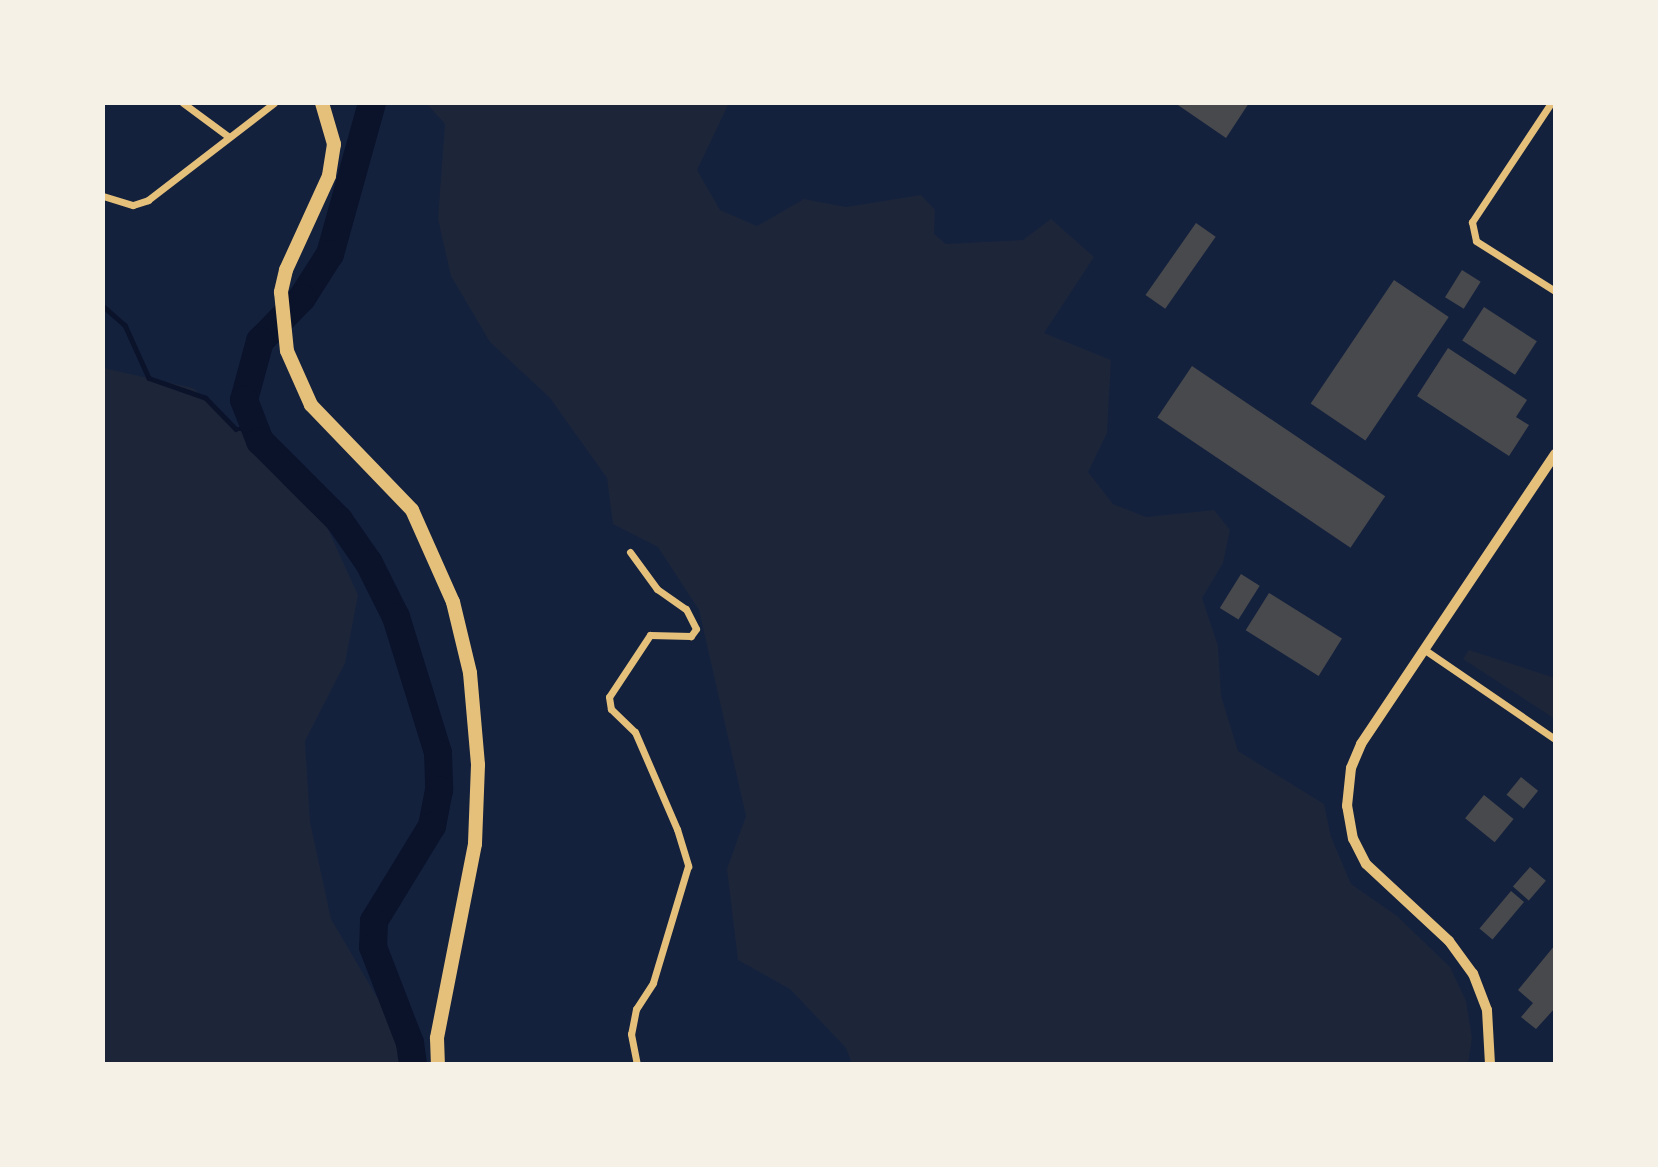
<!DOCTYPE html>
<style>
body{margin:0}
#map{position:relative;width:1658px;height:1167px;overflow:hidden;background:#14213d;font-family:"Golos Text",sans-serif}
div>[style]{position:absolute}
.green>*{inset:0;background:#1d2539}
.stream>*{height:4.5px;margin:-2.25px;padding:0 2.25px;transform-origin:2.25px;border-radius:2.25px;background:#0b132b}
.river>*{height:28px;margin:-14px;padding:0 14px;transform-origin:14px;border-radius:14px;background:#0b132b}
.building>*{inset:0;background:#48494c;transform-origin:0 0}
.minor>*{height:7px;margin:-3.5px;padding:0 3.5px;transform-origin:3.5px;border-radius:3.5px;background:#e5c07b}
.tertiary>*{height:10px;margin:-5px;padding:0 5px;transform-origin:5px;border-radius:5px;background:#e5c07b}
.primary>*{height:14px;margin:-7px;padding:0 7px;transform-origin:7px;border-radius:7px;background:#e5c07b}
span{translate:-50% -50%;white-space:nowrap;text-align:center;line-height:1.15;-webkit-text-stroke:5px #f6f1e7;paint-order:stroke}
.frame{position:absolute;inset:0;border:105px solid #f6f1e7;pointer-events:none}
</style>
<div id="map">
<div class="green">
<div style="clip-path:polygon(426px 103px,729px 103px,697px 170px,720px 210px,757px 226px,804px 199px,846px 207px,921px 195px,935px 210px,934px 234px,946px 244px,1023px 240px,1051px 219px,1094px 257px,1044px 333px,1111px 360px,1107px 433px,1088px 472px,1113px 504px,1146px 517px,1214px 510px,1230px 530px,1223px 563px,1202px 598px,1218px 646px,1221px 696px,1238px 751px,1324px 804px,1331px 837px,1351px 884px,1397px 916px,1450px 967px,1466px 1001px,1472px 1038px,1468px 1064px,852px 1064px,846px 1048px,790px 989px,738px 960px,727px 869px,746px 816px,699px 610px,658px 547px,613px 524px,607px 478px,550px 398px,490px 342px,451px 276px,438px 219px,445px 124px)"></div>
<div style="clip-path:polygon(103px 368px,193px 388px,285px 471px,327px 527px,358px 595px,345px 663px,305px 741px,310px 822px,331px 919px,404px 1043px,406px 1064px,103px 1064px)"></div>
<div style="clip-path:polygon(1469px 650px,1555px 678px,1555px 719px,1463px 659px)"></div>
</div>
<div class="stream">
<div style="left:103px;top:306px;width:29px;rotate:41deg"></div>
<div style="left:125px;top:325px;width:58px;rotate:65.6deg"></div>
<div style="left:149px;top:378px;width:60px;rotate:19.3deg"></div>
<div style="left:206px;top:398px;width:43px;rotate:45.9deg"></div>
<div style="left:236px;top:429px;width:17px"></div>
</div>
<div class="river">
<div style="left:372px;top:103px;width:157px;rotate:105.5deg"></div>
<div style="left:330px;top:254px;width:52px;rotate:122.5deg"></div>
<div style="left:302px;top:298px;width:60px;rotate:134.3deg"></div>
<div style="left:260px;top:341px;width:61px;rotate:105.2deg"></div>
<div style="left:244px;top:400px;width:44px;rotate:68.7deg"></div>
<div style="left:260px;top:441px;width:112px;rotate:45deg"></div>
<div style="left:339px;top:520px;width:52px;rotate:55.1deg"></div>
<div style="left:369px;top:563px;width:60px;rotate:63.4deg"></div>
<div style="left:396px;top:617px;width:142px;rotate:72.8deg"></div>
<div style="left:438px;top:753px;width:37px;rotate:88deg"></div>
<div style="left:439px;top:790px;width:37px;rotate:101deg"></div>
<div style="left:432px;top:826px;width:111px;rotate:121.4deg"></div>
<div style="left:374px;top:921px;width:26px;rotate:92deg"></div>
<div style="left:373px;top:947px;width:103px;rotate:68.9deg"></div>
<div style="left:410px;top:1043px;width:21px;rotate:82deg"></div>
</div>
<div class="building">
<div style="clip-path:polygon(1175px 103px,1249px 103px,1226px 138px)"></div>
<div style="left:1196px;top:223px;width:24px;height:88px;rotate:35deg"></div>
<div style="left:1462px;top:270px;width:22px;height:32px;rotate:32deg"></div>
<div style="left:1394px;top:280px;width:66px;height:149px;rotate:34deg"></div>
<div style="left:1484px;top:307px;width:63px;height:40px;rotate:33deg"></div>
<div style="clip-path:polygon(1448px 348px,1527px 400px,1516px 417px,1529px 425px,1509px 456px,1417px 396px)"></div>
<div style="left:1192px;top:366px;width:233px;height:62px;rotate:34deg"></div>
<div style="left:1241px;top:574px;width:22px;height:40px;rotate:32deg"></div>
<div style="left:1269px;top:593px;width:86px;height:44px;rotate:32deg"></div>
<div style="left:1521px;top:777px;width:22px;height:23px;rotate:39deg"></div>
<div style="left:1484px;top:795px;width:38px;height:30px;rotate:39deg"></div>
<div style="left:1530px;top:867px;width:21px;height:26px;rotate:41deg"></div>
<div style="left:1511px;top:891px;width:17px;height:49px;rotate:40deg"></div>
<div style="clip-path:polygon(1555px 945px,1555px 1008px,1536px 1029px,1521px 1017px,1533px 1003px,1518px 990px)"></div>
</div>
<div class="minor">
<div style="left:183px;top:103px;width:57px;rotate:36.5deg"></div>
<div style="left:1551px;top:103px;width:143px;rotate:123.6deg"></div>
<div style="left:1472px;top:222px;width:19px;rotate:78deg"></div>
<div style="left:1476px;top:241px;width:93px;rotate:32.3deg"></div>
<div style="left:103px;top:196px;width:31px;rotate:17deg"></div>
<div style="left:133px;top:205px;width:16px;rotate:-18deg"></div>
<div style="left:148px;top:200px;width:159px;rotate:-37.6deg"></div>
<div style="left:630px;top:552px;width:46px;rotate:53.9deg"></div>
<div style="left:657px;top:589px;width:35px;rotate:35deg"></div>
<div style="left:686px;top:609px;width:22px;rotate:63deg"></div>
<div style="left:696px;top:629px;width:9px;rotate:126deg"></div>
<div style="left:691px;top:636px;width:41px;rotate:-178.6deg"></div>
<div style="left:650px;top:635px;width:74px;rotate:123.5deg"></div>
<div style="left:609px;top:697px;width:12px;rotate:81deg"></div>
<div style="left:611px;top:709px;width:33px;rotate:44deg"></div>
<div style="left:635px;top:732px;width:106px;rotate:66.6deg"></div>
<div style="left:677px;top:829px;width:39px;rotate:73deg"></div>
<div style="left:688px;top:866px;width:122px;rotate:106.7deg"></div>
<div style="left:653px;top:983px;width:31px;rotate:123deg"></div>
<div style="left:636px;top:1009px;width:25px;rotate:101deg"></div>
<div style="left:631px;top:1034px;width:31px;rotate:79deg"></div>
<div style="left:1425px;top:650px;width:158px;rotate:34.4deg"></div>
</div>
<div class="tertiary">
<div style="left:1490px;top:1064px;width:54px;rotate:-93.2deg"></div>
<div style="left:1487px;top:1010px;width:39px;rotate:-111deg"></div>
<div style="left:1473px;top:974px;width:41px;rotate:-126deg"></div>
<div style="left:1449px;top:941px;width:113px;rotate:-137.1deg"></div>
<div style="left:1366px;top:864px;width:28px;rotate:-117deg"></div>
<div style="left:1353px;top:839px;width:34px;rotate:-100deg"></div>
<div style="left:1347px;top:806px;width:38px;rotate:-84deg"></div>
<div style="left:1351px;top:768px;width:26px;rotate:-67deg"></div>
<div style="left:1361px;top:744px;width:349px;rotate:-56.2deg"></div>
</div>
<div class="primary">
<div style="left:322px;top:103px;width:43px;rotate:73.7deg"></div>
<div style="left:334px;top:144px;width:32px;rotate:99deg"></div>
<div style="left:329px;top:176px;width:103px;rotate:114.6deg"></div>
<div style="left:286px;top:270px;width:23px;rotate:103deg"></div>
<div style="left:281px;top:292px;width:59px;rotate:84.2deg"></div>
<div style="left:287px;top:351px;width:59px;rotate:66deg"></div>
<div style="left:311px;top:405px;width:146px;rotate:46.1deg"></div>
<div style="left:412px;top:510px;width:101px;rotate:66deg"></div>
<div style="left:453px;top:602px;width:73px;rotate:76.5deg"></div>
<div style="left:470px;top:673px;width:92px;rotate:85deg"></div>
<div style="left:478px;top:765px;width:79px;rotate:92.2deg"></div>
<div style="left:475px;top:844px;width:198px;rotate:101.1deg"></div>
<div style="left:437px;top:1038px;width:26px;rotate:88deg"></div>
</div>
<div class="frame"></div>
</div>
